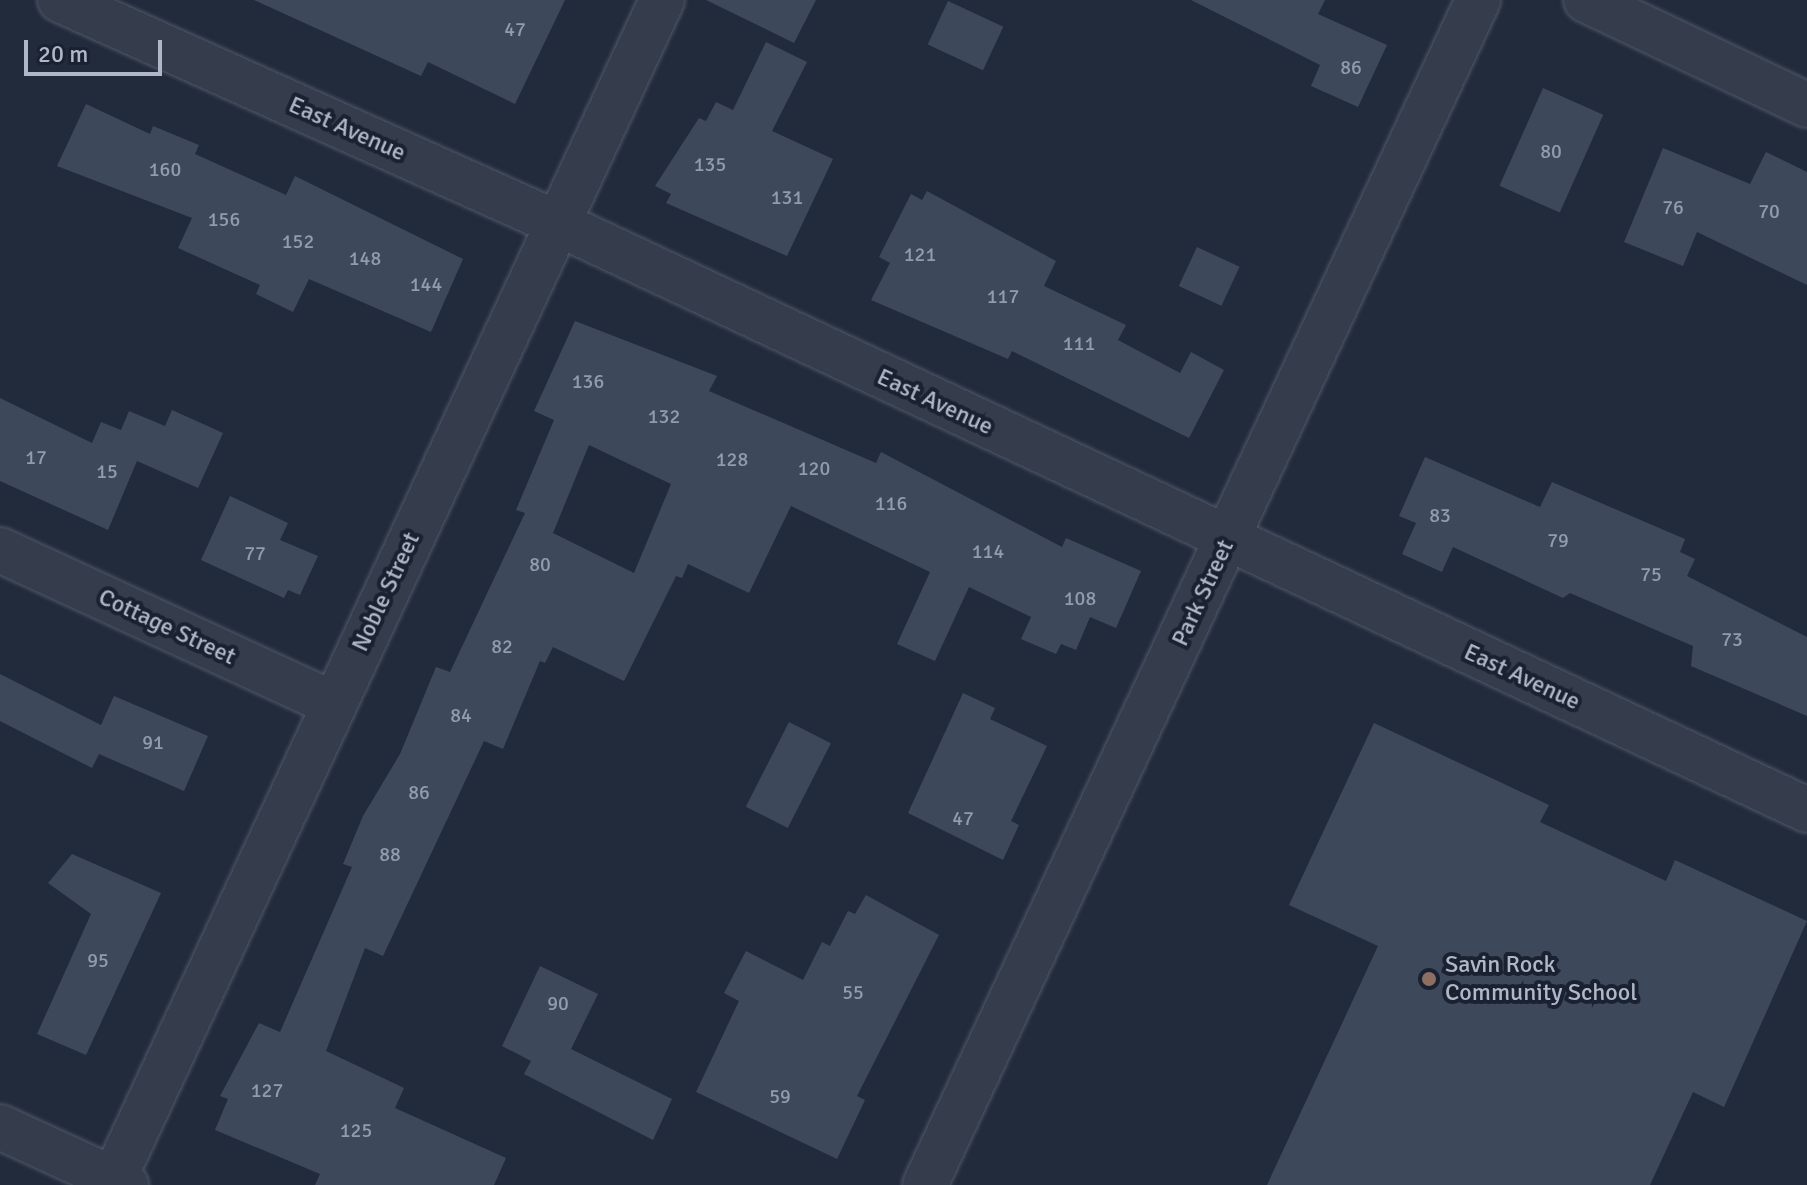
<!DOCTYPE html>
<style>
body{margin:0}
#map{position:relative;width:1807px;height:1185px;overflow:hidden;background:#212b3c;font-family:Signika,sans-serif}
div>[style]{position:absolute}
.building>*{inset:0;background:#3d495b;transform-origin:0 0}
.roads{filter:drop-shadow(0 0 2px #505867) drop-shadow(0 0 2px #505867)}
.minor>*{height:44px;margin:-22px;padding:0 22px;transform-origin:22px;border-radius:22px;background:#353d4c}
.dots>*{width:22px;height:22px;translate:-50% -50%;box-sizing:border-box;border:4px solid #1a2231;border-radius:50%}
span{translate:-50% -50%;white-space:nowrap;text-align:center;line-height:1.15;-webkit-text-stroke:8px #1a2231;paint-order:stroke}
.number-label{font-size:20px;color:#939cad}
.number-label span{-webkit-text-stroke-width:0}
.street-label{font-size:24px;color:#b0b8c8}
.poi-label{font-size:24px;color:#b0b8c8}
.left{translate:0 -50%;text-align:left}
.scale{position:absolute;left:24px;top:40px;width:138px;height:36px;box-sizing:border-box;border:4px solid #b0b8c8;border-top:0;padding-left:10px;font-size:24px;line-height:28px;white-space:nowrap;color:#b0b8c8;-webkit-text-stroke:6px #1a2231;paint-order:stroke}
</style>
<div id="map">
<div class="building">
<div style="clip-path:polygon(254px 0,565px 0,515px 104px,428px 62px,421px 76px)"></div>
<div style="clip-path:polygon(706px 0,816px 0,794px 43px)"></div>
<div style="clip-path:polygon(1191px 0,1325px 0,1318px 14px,1387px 45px,1358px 107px,1311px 86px,1320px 65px)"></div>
<div style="left:948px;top:1px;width:61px;height:48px;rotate:25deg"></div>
<div style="clip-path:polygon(766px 42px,807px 62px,772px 131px,833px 159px,787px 256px,666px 203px,671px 194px,655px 186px,699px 118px,706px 121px,716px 102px,733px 110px)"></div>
<div style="left:1543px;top:88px;width:66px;height:107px;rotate:24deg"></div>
<div style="clip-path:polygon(86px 104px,150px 134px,153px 126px,199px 145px,195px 154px,286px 195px,295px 176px,463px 259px,431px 332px,309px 279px,293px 312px,256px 294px,260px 285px,178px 248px,192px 218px,57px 166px)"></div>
<div style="clip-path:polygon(1663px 148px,1750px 184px,1766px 152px,1807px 172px,1807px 285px,1697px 232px,1683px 266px,1624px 242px)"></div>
<div style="clip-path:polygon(927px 191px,1056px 261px,1044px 286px,1126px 325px,1118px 340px,1180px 373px,1191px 352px,1224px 370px,1189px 438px,1012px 351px,1008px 359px,871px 300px,890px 263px,879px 257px,911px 194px,922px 200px)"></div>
<div style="left:1197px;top:247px;width:47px;height:43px;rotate:25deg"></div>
<div style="clip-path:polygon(evenodd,575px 321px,717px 376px,709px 391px,876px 463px,881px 452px,1062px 547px,1066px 538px,1141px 571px,1116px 628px,1090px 617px,1076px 650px,1061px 644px,1056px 654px,1021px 639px,1031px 617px,969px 587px,935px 661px,897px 644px,930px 572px,791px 506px,749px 593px,688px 564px,682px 578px,676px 576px,624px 681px,553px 647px,545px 663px,540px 661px,503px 749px,484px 741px,383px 956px,365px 948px,326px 1051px,404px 1088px,395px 1108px,506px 1158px,494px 1185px,315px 1185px,320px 1174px,215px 1130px,228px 1099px,220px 1096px,259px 1023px,280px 1032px,352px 867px,343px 864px,363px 816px,400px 754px,436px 667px,450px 672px,525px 513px,516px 510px,554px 420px,534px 411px,575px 321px,589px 445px,671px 484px,634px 573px,553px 533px,589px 445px)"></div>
<div style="clip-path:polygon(0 398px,92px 443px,101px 422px,121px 430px,129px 411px,165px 426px,172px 410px,223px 433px,198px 488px,137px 461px,108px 530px,0 481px)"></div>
<div style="clip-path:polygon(1425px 457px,1540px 507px,1552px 482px,1685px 539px,1680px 552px,1695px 559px,1687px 576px,1807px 637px,1807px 716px,1691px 666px,1693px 646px,1570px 593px,1563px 598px,1453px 547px,1442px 572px,1402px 554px,1416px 523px,1399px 516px)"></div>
<div style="clip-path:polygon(230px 496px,288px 523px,280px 540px,318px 556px,300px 595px,288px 590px,284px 598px,201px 560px)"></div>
<div style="clip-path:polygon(0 674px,101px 725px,114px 696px,208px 736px,184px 791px,99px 754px,92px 768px,0 721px)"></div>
<div style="clip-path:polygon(963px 693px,995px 708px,990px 719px,1047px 746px,1011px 821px,1019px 825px,1003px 860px,908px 813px)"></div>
<div style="left:789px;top:722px;width:47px;height:95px;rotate:27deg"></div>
<div style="clip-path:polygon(1374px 723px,1549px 805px,1540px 822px,1666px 881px,1675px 860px,1807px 921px,1724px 1107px,1693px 1092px,1650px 1185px,1267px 1185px,1378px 946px,1289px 905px)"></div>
<div style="clip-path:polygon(72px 854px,161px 893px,86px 1055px,37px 1034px,91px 914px,48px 883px)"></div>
<div style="clip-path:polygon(866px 895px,939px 935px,857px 1096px,865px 1100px,837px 1159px,696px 1092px,739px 1001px,724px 993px,746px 951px,803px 980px,822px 942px,830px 946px,848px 911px,855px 914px)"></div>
<div style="clip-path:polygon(540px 966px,598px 994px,571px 1049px,672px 1099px,653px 1140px,524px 1074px,531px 1061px,502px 1046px)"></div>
</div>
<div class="roads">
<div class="minor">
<div style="left:60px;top:0;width:547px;rotate:24.18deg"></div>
<div style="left:559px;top:224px;width:1379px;rotate:25.15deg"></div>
<div style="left:1586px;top:0;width:245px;rotate:25.4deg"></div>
<div style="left:0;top:550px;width:368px;rotate:24.8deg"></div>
<div style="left:0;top:1127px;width:139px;rotate:24.7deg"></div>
<div style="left:111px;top:1185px;width:1307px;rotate:-65.06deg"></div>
<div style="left:925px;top:1185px;width:1308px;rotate:-64.98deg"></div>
</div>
</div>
<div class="dots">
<div style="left:1429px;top:979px;background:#8d6e63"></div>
</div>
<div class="number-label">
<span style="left:515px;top:29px">47</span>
<span style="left:1351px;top:67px">86</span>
<span style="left:1551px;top:151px">80</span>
<span style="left:710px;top:164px">135</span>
<span style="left:165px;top:169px">160</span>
<span style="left:787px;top:197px">131</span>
<span style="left:1673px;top:207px">76</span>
<span style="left:1769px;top:211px">70</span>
<span style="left:224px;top:219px">156</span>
<span style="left:298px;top:241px">152</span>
<span style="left:920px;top:254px">121</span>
<span style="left:365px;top:258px">148</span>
<span style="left:426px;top:284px">144</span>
<span style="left:1003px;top:296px">117</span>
<span style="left:1079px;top:343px">111</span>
<span style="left:588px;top:381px">136</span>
<span style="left:664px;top:416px">132</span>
<span style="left:36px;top:457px">17</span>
<span style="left:732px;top:459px">128</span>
<span style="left:814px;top:468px">120</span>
<span style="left:107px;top:471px">15</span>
<span style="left:891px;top:503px">116</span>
<span style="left:1440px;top:515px">83</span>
<span style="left:1558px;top:540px">79</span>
<span style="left:988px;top:551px">114</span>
<span style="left:255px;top:553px">77</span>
<span style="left:540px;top:564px">80</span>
<span style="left:1651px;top:574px">75</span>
<span style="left:1080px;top:598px">108</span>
<span style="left:1732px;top:639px">73</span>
<span style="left:502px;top:646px">82</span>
<span style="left:461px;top:715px">84</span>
<span style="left:153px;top:742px">91</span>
<span style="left:419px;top:792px">86</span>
<span style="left:963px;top:818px">47</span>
<span style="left:390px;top:854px">88</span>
<span style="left:98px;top:960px">95</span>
<span style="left:853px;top:992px">55</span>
<span style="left:558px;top:1003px">90</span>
<span style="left:267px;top:1090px">127</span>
<span style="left:780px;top:1096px">59</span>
<span style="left:356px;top:1130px">125</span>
</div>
<div class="street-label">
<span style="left:347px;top:129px;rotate:24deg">East Avenue</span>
<span style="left:935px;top:402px;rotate:25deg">East Avenue</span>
<span style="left:386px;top:592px;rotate:-65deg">Noble Street</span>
<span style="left:1203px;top:593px;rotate:-65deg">Park Street</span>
<span style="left:167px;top:627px;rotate:25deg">Cottage Street</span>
<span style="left:1522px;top:677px;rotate:25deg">East Avenue</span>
</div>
<div class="poi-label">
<span class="left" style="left:1445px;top:979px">Savin Rock<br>Community School</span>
</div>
<div class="scale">20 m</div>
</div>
